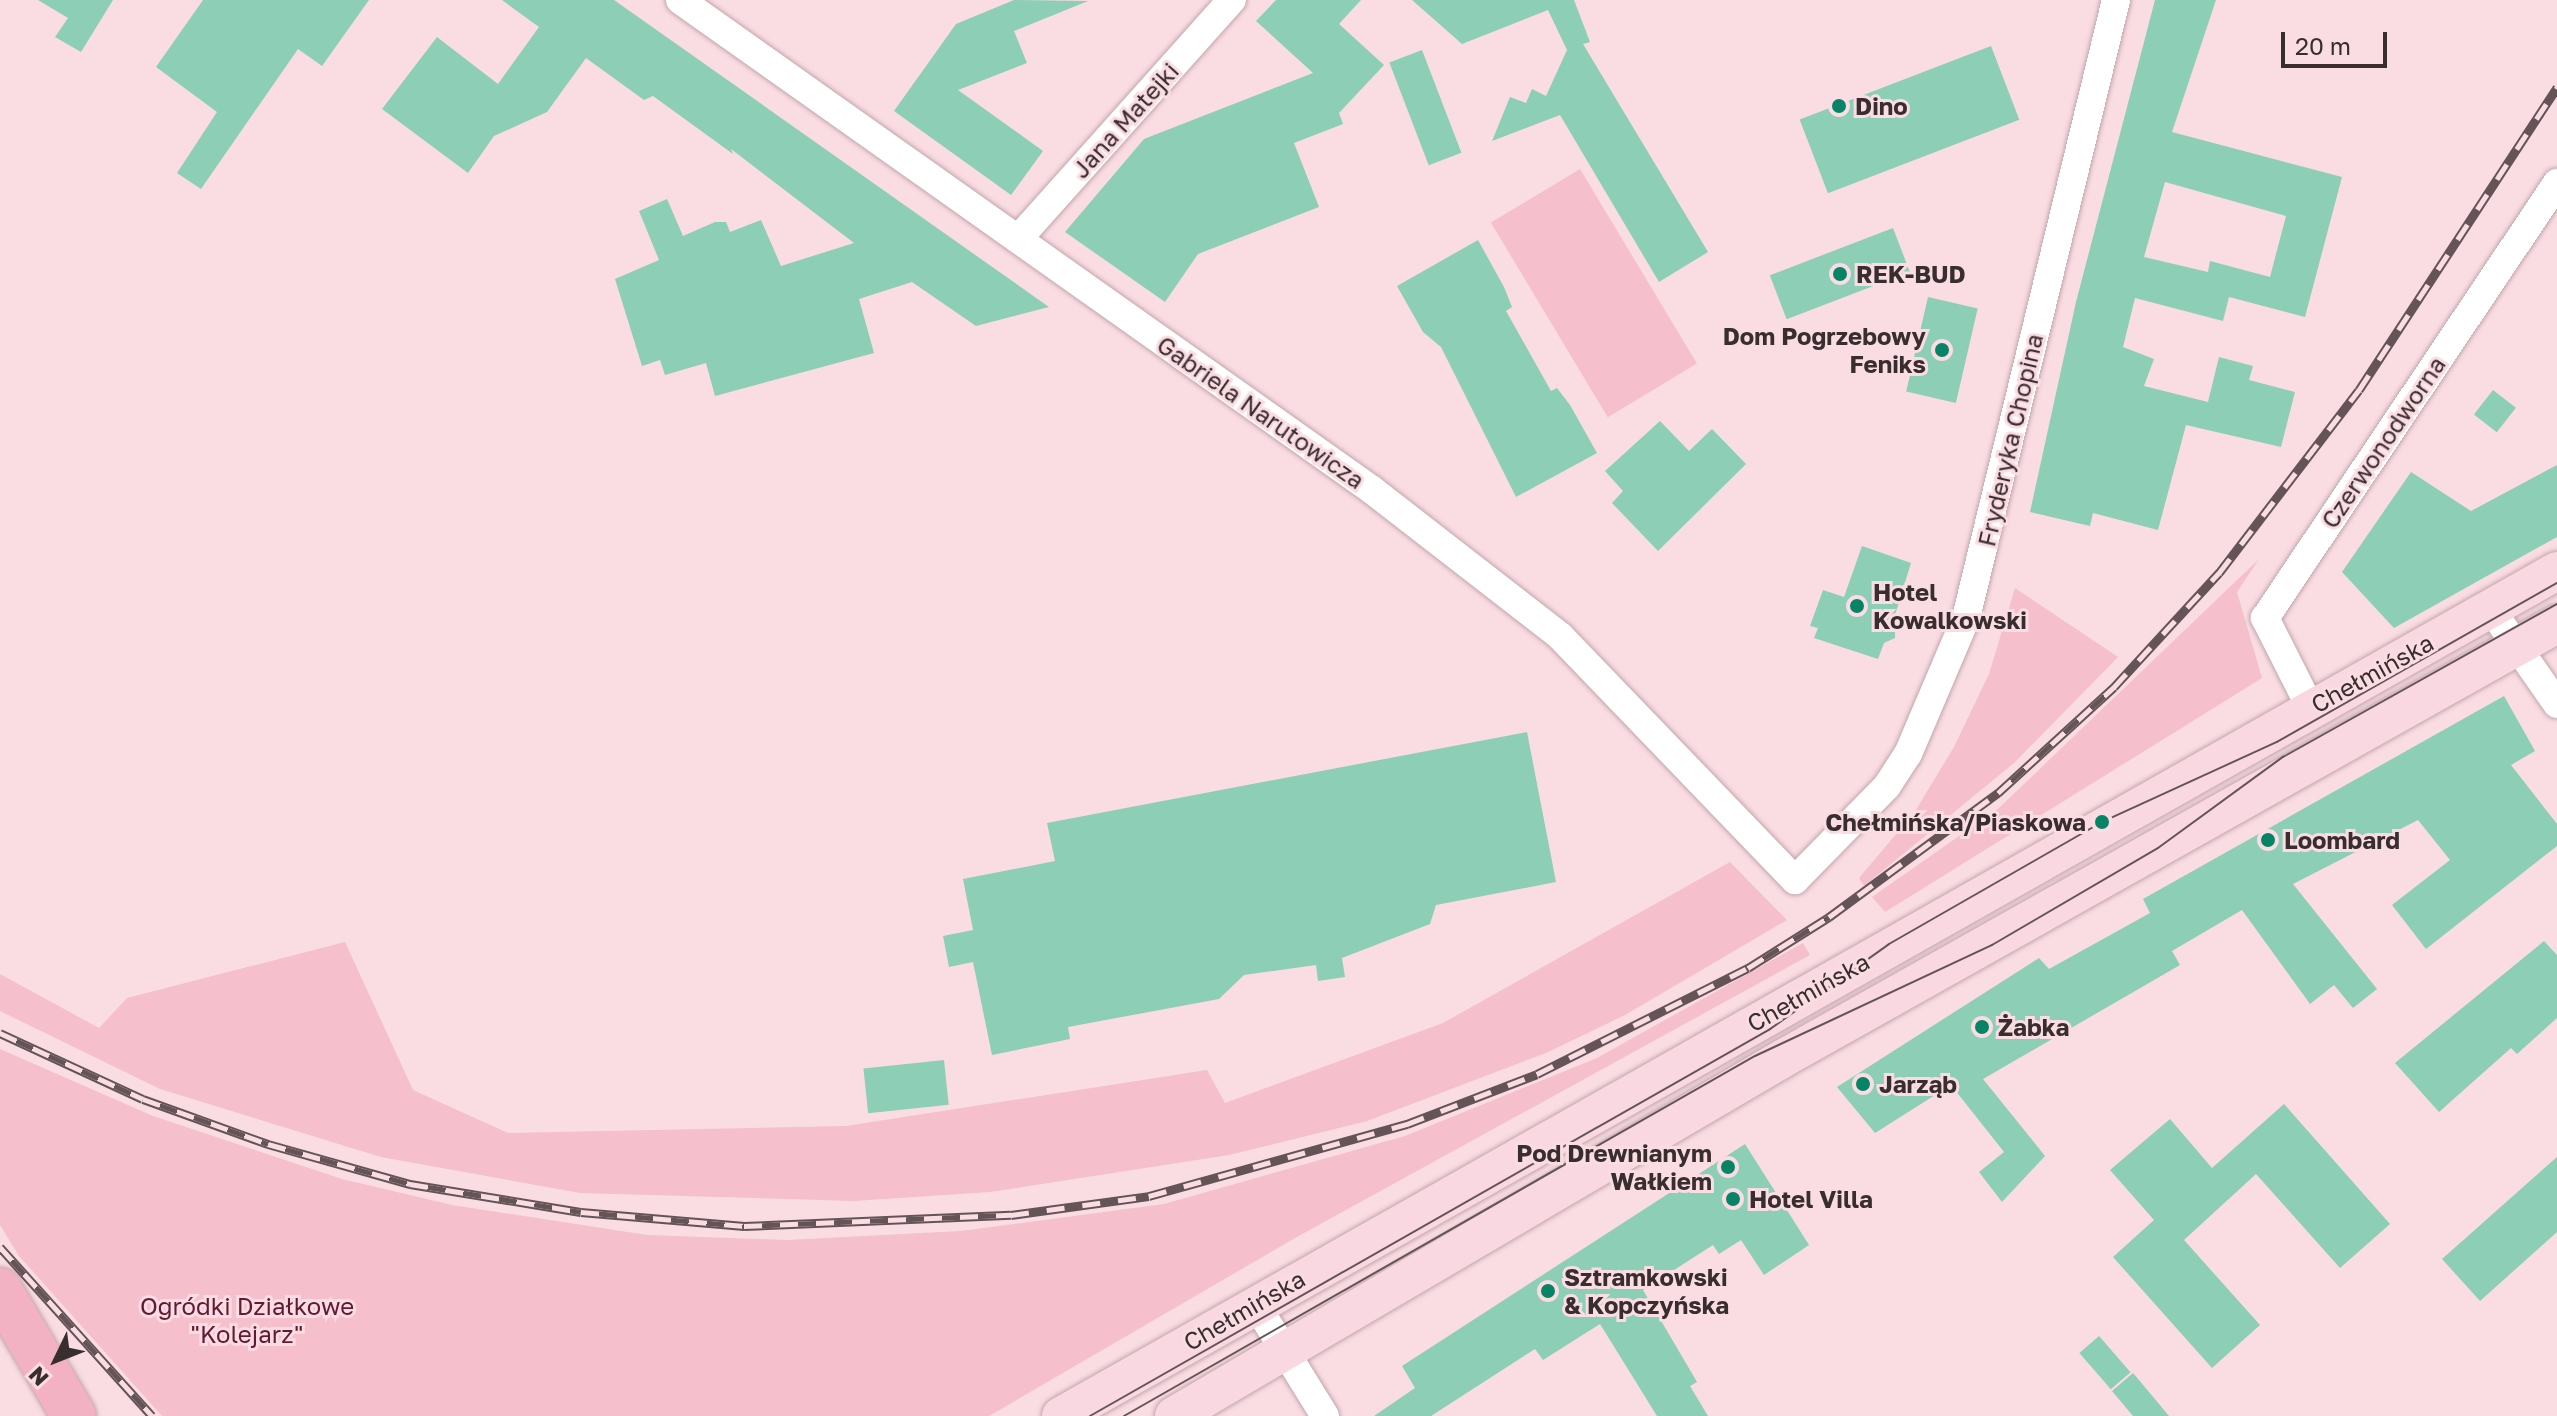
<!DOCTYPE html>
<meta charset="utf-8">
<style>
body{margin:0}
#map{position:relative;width:2557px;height:1416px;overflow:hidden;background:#fadce3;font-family:"Golos Text",sans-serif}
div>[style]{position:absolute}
.green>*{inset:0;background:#f5bfcc;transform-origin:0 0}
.building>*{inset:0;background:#8ccfb6;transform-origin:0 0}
.roads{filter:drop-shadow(0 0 2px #c2a6ac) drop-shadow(0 0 2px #c2a6ac)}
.minor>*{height:28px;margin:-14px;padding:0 14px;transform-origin:14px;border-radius:14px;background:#fff}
.secondary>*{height:38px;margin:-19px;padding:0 19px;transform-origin:19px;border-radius:19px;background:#f9d8e2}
.primary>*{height:44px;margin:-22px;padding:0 22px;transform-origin:22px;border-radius:22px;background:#f2b2c4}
.tram>*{height:2px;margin:-1px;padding:0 1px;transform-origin:1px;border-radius:1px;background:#645458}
.rail>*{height:9px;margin-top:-4.5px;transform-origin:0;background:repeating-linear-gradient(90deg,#fadce3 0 18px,#645458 0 36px);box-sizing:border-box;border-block:2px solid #645458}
.dots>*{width:22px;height:22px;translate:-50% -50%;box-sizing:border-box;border:4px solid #fadce3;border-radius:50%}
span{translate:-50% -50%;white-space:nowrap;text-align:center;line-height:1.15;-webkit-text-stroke:6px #fadce3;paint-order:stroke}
.poi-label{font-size:24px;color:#382d2f;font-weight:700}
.left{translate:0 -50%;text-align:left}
.right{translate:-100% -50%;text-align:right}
.street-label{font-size:24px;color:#382d2f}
.park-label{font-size:24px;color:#621933}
.north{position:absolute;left:16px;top:1320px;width:80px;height:80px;-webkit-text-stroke:6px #fadce3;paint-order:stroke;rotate:227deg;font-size:22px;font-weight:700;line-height:32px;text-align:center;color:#382d2f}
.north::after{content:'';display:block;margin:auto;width:28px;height:36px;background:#382d2f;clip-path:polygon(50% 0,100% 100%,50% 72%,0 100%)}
.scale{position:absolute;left:2281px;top:32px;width:106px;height:36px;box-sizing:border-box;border:4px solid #382d2f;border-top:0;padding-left:10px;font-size:24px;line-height:28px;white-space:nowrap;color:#382d2f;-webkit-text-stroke:6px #fadce3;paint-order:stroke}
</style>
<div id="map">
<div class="green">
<div style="left:1580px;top:169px;width:227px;height:104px;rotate:59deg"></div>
<div style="clip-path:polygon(2259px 559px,2237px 592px,2262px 678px,1885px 912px,1872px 897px,1999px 808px)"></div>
<div style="clip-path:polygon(2015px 588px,2118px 657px,2014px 763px,1864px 886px,1859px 878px,1914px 813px,1954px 747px,1989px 674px)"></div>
<div style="clip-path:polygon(1730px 862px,1787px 920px,1625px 1015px,1546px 1053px,1367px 1121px,1229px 1155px,990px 1192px,854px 1201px,580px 1193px,381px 1157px,160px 1089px,0 1011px,0 974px,99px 1028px,127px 998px,345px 942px,413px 1090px,508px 1133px,846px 1126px,1207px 1070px,1225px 1103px,1443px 1023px)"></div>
<div style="clip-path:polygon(1803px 943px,1810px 955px,1295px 1238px,989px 1416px,162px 1416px,19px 1256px,0 1225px,0 1049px,153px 1116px,342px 1179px,452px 1205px,647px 1235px,787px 1240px,961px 1231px,1164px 1204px,1405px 1136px,1597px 1058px)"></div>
</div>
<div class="building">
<div style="clip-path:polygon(38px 0,113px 0,81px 52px,55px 37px,68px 18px)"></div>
<div style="clip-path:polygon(203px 0,369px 0,322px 66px,298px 49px,201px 189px,177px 173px,217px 112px,156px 67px)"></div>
<div style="clip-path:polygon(502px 0,614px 0,1049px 307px,976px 326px,912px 282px,859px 299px,874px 353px,715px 396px,706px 363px,665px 375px,660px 360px,642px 366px,615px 279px,659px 260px,639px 211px,667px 199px,683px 236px,715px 222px,726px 222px,730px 232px,761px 220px,781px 266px,854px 243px,731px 149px,733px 154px,653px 96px,644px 100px,586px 58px,547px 112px,494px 136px,468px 173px,382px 109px,437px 37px,498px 84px,539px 27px)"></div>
<div style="clip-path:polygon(1014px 0,1088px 1px,1014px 31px,1027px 63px,958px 90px,1043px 151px,1011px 195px,894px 111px,956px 24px)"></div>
<div style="clip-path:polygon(1276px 0,1361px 0,1339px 24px,1384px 65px,1339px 113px,1343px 124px,1294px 143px,1319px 207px,1198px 254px,1165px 302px,1065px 232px,1144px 139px,1313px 73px,1256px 21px)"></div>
<div style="clip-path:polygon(1412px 0,1574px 0,1590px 42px,1583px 44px,1708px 252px,1659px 282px,1560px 115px,1492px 141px,1510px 97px,1526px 103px,1532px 89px,1546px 96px,1567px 50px,1548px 10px,1462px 44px)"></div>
<div style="clip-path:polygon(evenodd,2155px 0,2216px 0,2172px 132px,2342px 177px,2305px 317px,2229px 297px,2223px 321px,2135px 298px,2123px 347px,2154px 359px,2144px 386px,2208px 402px,2219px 357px,2253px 366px,2249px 380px,2295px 392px,2281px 447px,2186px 425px,2158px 530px,2093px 513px,2090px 526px,2030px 512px,2076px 302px,2155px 0,2165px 182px,2286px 216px,2270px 277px,2210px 261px,2208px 272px,2144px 257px,2165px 182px)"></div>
<div style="left:1991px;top:46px;width:79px;height:205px;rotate:69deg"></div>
<div style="left:1422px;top:50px;width:110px;height:35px;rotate:69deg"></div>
<div style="left:1893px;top:228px;width:47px;height:132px;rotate:69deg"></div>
<div style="clip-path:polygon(1478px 240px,1504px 287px,1512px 307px,1506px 311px,1551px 391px,1557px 388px,1570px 405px,1597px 453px,1516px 497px,1441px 347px,1423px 332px,1397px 286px)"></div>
<div style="left:1928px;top:297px;width:51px;height:97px;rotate:13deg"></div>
<div style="left:2493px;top:390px;width:29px;height:31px;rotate:38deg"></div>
<div style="clip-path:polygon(1660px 421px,1689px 451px,1712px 429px,1746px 464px,1658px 551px,1612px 503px,1623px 491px,1605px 471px)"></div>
<div style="clip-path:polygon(2557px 465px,2557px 537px,2394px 628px,2342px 572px,2411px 472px,2471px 511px)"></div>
<div style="clip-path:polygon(1862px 546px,1911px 563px,1895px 615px,1895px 638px,1884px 643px,1878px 659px,1814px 638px,1818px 628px,1810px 626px,1823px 590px,1844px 597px)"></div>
<div style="clip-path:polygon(2504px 696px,2535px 751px,2511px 765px,2557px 824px,2557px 846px,2426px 949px,2392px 905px,2450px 860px,2418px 820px,2293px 884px,2377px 989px,2353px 1008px,2334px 985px,2310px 1004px,2242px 910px,2172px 951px,2180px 965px,1983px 1079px,2045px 1156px,2002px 1202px,1979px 1172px,2004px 1152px,1951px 1085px,1875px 1133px,1837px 1087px,2039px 958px,2049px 969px,2150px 913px,2143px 899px)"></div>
<div style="clip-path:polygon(1527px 732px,1556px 882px,1436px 905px,1430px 924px,1342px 958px,1345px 977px,1318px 981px,1316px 965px,1244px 975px,1219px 999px,1068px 1027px,1070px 1039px,992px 1055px,973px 962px,949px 967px,943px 936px,973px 930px,963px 879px,1055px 861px,1047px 823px)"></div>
<div style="clip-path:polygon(2544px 941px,2557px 955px,2557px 1018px,2517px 1054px,2511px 1048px,2439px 1112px,2395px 1063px)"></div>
<div style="left:944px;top:1060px;width:45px;height:81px;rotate:84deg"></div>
<div style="clip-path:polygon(2284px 1104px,2390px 1224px,2340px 1268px,2256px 1174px,2184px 1240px,2260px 1325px,2212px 1368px,2113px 1257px,2154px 1220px,2110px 1170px,2170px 1119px,2212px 1168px)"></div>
<div style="clip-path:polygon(1745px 1144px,1809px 1245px,1764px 1275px,1741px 1240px,1719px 1254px,1713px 1245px,1643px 1290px,1697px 1382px,1690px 1386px,1708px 1416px,1657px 1416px,1600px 1324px,1543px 1360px,1535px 1349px,1431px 1416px,1374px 1416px,1415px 1388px,1402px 1366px)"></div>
<div style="clip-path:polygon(2557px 1157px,2557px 1232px,2480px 1301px,2442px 1259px)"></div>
<div style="left:2099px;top:1336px;width:48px;height:26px;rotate:49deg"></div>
<div style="clip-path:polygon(2133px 1373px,2144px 1386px,2169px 1416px,2133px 1416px,2112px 1391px)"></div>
</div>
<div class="roads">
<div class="minor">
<div style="left:680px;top:0;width:848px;rotate:35.3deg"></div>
<div style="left:1372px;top:490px;width:238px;rotate:37.8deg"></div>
<div style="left:1560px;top:636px;width:339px;rotate:46.1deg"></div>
<div style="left:1795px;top:880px;width:132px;rotate:-45.6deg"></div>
<div style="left:1887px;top:786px;width:38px;rotate:-57deg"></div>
<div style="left:1908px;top:754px;width:148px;rotate:-66.9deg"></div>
<div style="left:1966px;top:618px;width:636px;rotate:-76.36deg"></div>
<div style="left:1018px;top:239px;width:321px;rotate:-48.2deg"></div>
<div style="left:2490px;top:608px;width:117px;rotate:55.1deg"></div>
<div style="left:2310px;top:707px;width:100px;rotate:-116.8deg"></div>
<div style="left:2265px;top:618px;width:524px;rotate:-56.13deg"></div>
<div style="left:1255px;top:1303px;width:133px;rotate:58.2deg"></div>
</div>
<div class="secondary">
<div style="left:1061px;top:1416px;width:1718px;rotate:-29.46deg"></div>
<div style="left:1174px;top:1416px;width:705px;rotate:-30.42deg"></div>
<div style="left:1782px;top:1059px;width:889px;rotate:-29.31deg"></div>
</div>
<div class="primary">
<div style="left:0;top:1290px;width:146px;rotate:59.6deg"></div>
</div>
</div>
<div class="tram">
<div style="left:1090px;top:1416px;width:782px;rotate:-29.64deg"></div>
<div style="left:1770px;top:1029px;width:146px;rotate:-35.5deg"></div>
<div style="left:1889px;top:944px;width:245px;rotate:-29.8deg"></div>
<div style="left:2102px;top:822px;width:192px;rotate:-24.6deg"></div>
<div style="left:2277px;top:742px;width:322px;rotate:-29.6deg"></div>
<div style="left:1124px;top:1416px;width:726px;rotate:-29.71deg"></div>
<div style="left:1755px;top:1056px;width:262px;rotate:-25.1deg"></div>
<div style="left:1992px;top:945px;width:192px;rotate:-30.3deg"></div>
<div style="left:2158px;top:848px;width:155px;rotate:-36.1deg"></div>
<div style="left:2283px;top:757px;width:314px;rotate:-29.2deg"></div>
</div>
<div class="rail">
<div style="left:0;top:1033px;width:157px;rotate:24.8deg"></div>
<div style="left:143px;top:1099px;width:133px;rotate:19.8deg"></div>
<div style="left:268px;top:1144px;width:148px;rotate:15.7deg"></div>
<div style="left:410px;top:1184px;width:173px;rotate:9.3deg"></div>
<div style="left:581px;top:1212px;width:164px;rotate:4.9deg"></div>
<div style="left:744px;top:1226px;width:267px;rotate:-2.4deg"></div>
<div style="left:1011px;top:1215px;width:139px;rotate:-7.8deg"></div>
<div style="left:1149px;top:1196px;width:268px;rotate:-15.6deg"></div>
<div style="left:1407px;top:1124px;width:139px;rotate:-21deg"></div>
<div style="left:1537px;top:1074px;width:236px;rotate:-26.7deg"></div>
<div style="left:1748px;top:968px;width:96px;rotate:-32.2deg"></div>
<div style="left:1829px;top:917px;width:210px;rotate:-36.3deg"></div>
<div style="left:1998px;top:793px;width:157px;rotate:-42.4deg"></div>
<div style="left:2114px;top:687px;width:155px;rotate:-47.4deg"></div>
<div style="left:2219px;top:573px;width:230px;rotate:-52.6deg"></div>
<div style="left:2359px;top:390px;width:362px;rotate:-56.8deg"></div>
<div style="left:0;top:1247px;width:227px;rotate:48deg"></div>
</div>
<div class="dots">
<div style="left:1839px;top:106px;background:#078466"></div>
<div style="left:1840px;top:274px;background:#078466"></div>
<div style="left:1942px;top:350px;background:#078466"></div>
<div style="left:1857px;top:606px;background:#078466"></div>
<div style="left:2102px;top:822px;background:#078466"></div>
<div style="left:2268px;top:840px;background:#078466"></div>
<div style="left:1982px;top:1027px;background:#078466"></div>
<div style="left:1863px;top:1084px;background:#078466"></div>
<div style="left:1728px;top:1167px;background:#078466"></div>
<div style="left:1733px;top:1199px;background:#078466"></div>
<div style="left:1548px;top:1291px;background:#078466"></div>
</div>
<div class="poi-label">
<span class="left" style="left:1855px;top:106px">Dino</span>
<span class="left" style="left:1856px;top:274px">REK-BUD</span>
<span class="right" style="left:1926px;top:350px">Dom Pogrzebowy<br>Feniks</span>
<span class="left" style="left:1873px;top:606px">Hotel<br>Kowalkowski</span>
<span class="right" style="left:2086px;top:822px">Chełmińska/Piaskowa</span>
<span class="left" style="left:2284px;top:840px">Loombard</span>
<span class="left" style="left:1998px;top:1027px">Żabka</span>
<span class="left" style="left:1879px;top:1084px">Jarząb</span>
<span class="right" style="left:1712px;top:1167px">Pod Drewnianym<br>Wałkiem</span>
<span class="left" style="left:1749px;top:1199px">Hotel Villa</span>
<span class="left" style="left:1564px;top:1291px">Sztramkowski<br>&amp; Kopczyńska</span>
</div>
<div class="street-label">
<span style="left:1125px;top:120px;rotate:-48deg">Jana Matejki</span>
<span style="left:1261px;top:412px;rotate:35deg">Gabriela Narutowicza</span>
<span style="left:2010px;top:440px;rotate:-77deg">Fryderyka Chopina</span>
<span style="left:2383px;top:442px;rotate:-56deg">Czerwonodworna</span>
<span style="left:2372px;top:673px;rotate:-29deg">Chełmińska</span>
<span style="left:1808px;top:992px;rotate:-29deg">Chełmińska</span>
<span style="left:1244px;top:1310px;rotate:-30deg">Chełmińska</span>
</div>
<div class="park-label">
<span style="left:247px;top:1320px">Ogródki Działkowe<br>"Kolejarz"</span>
</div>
<div class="north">N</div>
<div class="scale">20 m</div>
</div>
